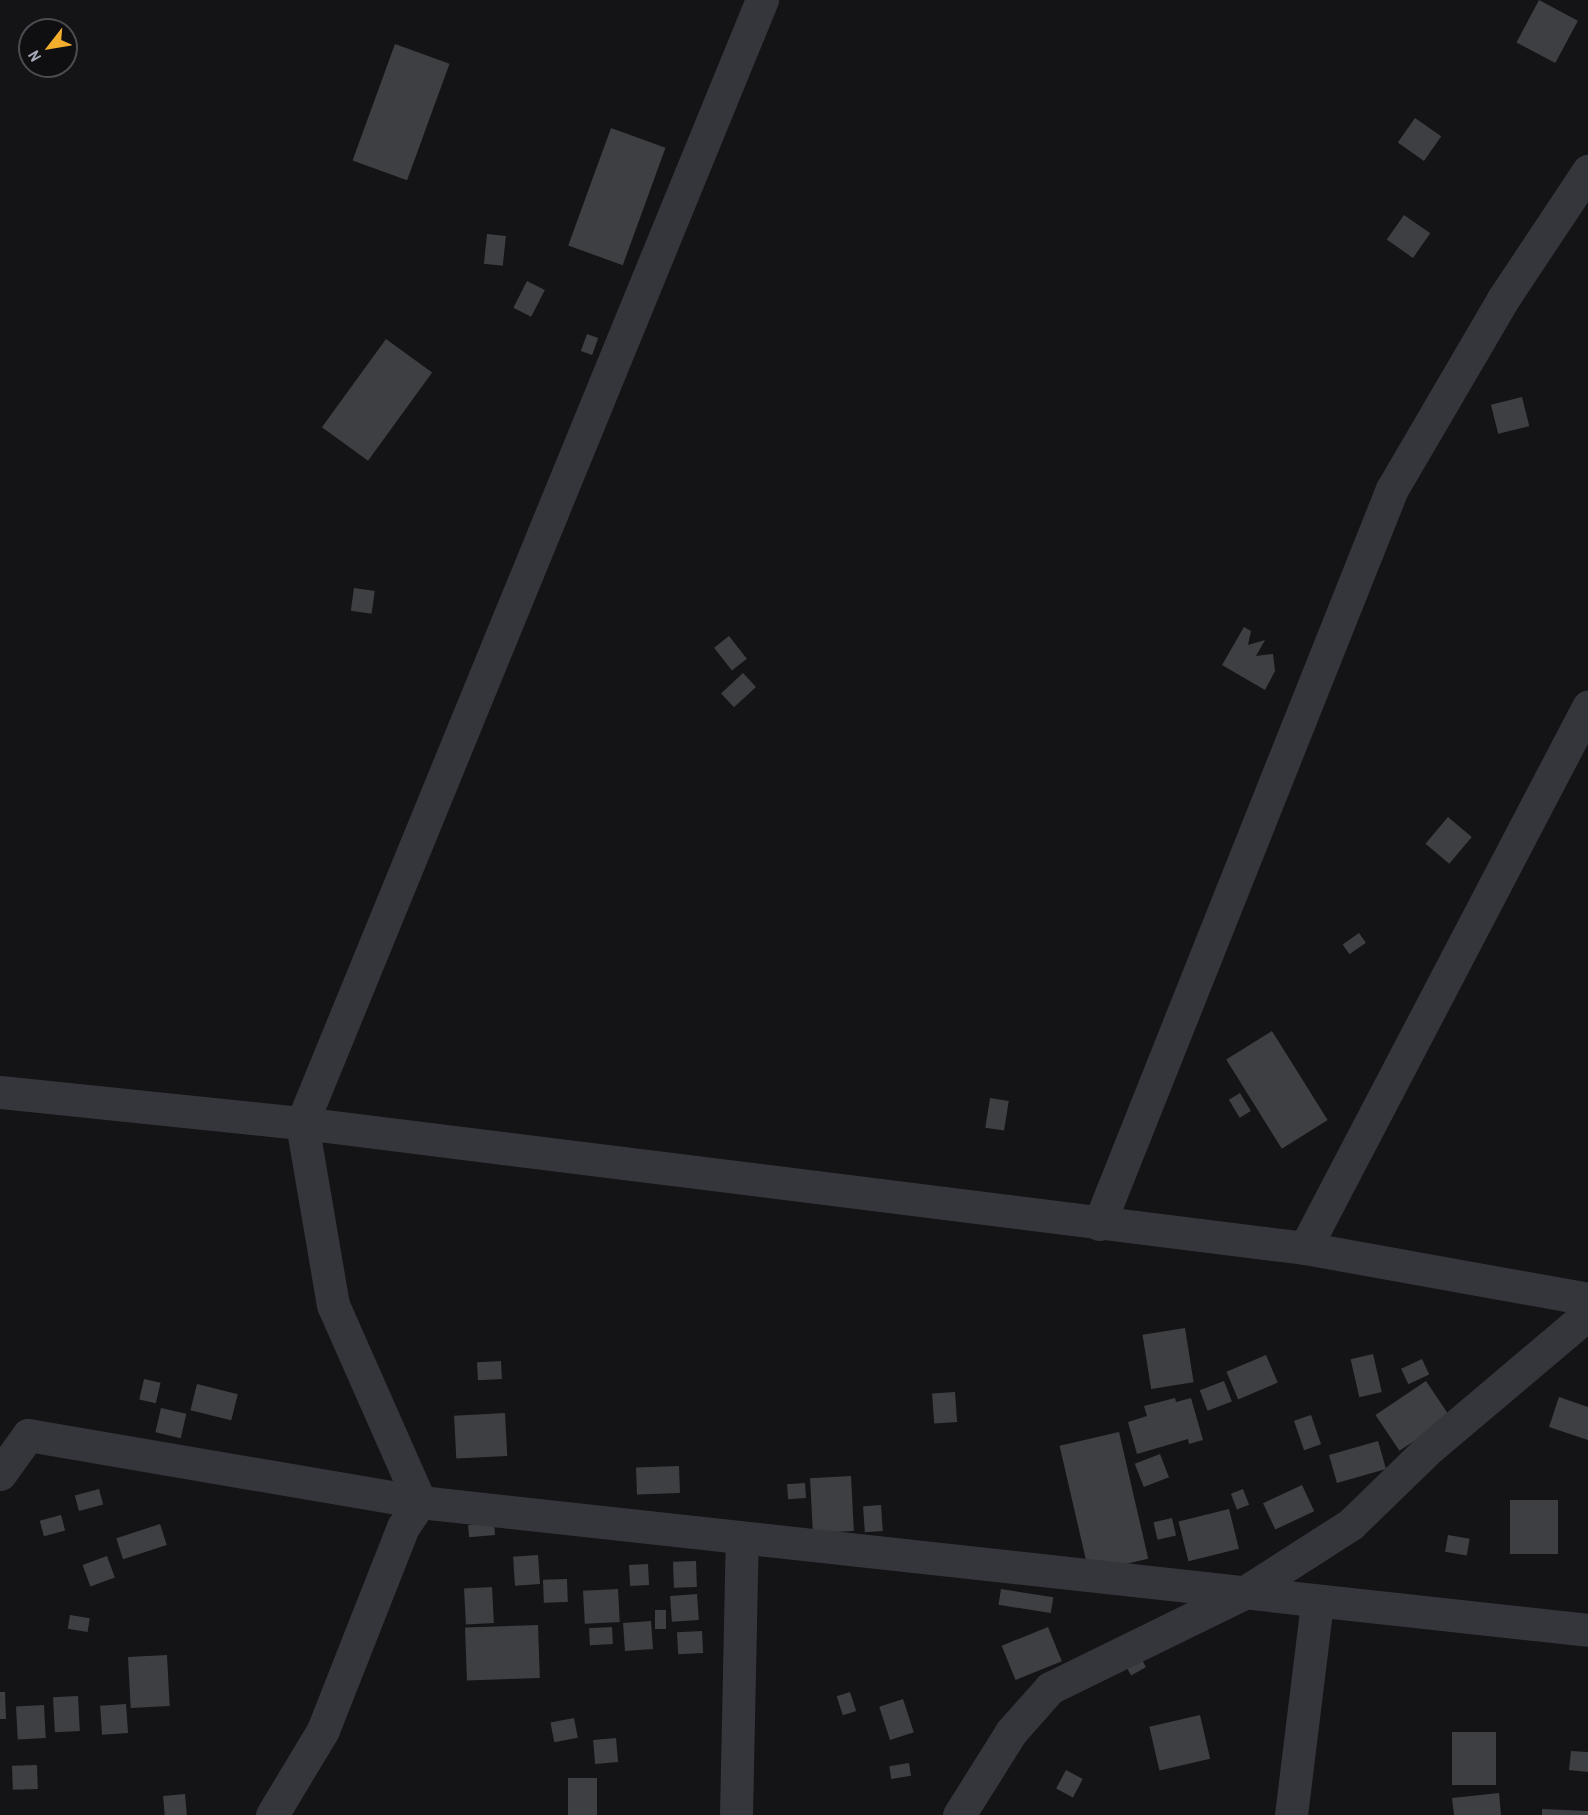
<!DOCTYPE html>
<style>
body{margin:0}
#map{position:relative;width:1588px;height:1815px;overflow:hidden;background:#141416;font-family:"Archivo Narrow",sans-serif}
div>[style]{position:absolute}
.building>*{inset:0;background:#3e3f43;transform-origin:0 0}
.minor>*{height:33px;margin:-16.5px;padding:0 16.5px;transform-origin:16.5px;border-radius:16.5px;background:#35363b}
span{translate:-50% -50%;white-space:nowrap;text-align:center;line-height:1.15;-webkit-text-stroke:4.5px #0f0f11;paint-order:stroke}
.north{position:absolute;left:18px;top:18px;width:60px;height:60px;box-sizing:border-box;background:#0f0f11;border:2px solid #4b4d53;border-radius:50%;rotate:239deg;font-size:16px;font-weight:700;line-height:24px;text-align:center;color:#a6abb7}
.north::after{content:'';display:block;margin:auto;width:21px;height:27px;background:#f4ae2e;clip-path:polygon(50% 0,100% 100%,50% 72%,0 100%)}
</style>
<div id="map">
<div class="building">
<div style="left:1539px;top:0;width:44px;height:48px;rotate:28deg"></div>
<div style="left:395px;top:44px;width:58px;height:124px;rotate:20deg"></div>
<div style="left:1415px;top:118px;width:32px;height:30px;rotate:35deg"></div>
<div style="left:611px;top:128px;width:58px;height:125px;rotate:20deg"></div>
<div style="left:1404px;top:215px;width:32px;height:30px;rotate:35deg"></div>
<div style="left:487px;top:234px;width:19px;height:30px;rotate:6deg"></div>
<div style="left:527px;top:281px;width:20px;height:30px;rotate:27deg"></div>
<div style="left:587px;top:334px;width:12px;height:18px;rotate:20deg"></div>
<div style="left:386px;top:339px;width:57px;height:109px;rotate:36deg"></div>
<div style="left:1522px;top:397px;width:30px;height:32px;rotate:76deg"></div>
<div style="left:354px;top:588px;width:21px;height:23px;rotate:8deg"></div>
<div style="clip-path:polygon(1244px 627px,1251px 631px,1248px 645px,1265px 640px,1256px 656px,1273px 654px,1275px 671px,1265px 690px,1222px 665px)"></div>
<div style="left:729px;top:636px;width:29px;height:19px;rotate:52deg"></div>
<div style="left:743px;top:673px;width:19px;height:30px;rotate:47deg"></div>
<div style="left:1448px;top:817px;width:31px;height:35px;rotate:40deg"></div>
<div style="left:1359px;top:933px;width:12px;height:20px;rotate:55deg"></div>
<div style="left:1272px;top:1031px;width:105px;height:54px;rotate:58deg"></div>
<div style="left:1240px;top:1093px;width:21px;height:13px;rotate:59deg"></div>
<div style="left:990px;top:1098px;width:19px;height:30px;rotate:9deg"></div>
<div style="left:1185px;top:1328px;width:55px;height:43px;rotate:81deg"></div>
<div style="left:1373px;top:1354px;width:39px;height:23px;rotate:77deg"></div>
<div style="left:1266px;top:1355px;width:30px;height:43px;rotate:67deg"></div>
<div style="left:1422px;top:1359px;width:17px;height:23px;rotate:65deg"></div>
<div style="left:501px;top:1361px;width:18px;height:24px;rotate:87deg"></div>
<div style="left:144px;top:1379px;width:17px;height:21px;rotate:13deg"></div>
<div style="left:1224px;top:1381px;width:22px;height:26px;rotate:69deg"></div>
<div style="left:1426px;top:1381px;width:43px;height:61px;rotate:56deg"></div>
<div style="left:197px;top:1384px;width:42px;height:27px;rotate:14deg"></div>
<div style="left:955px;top:1392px;width:30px;height:23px;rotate:86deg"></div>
<div style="clip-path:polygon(1559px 1397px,1588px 1407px,1588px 1440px,1549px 1427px)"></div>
<div style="clip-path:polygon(1175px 1398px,1176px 1402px,1191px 1398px,1203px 1440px,1189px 1444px,1188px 1439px,1137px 1454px,1128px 1422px,1147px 1416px,1144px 1406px)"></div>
<div style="left:161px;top:1408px;width:26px;height:25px;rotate:13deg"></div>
<div style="left:505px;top:1413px;width:43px;height:51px;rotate:87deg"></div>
<div style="left:1311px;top:1415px;width:31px;height:18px;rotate:71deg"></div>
<div style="left:1119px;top:1432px;width:130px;height:61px;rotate:77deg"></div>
<div style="left:1378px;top:1441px;width:29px;height:51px;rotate:74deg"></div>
<div style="left:1160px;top:1454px;width:25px;height:27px;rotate:69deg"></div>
<div style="left:679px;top:1466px;width:27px;height:43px;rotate:88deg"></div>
<div style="left:851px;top:1476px;width:55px;height:41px;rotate:87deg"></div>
<div style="left:805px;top:1483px;width:15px;height:18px;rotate:86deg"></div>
<div style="left:1302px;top:1485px;width:29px;height:43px;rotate:65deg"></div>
<div style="left:99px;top:1489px;width:16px;height:25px;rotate:75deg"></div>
<div style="left:1243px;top:1489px;width:17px;height:13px;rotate:69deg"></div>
<div style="left:1510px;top:1500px;width:48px;height:54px"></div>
<div style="left:881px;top:1505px;width:26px;height:18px;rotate:86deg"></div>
<div style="left:1229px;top:1509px;width:41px;height:52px;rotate:76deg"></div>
<div style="left:61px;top:1515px;width:16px;height:22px;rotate:75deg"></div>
<div style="left:1172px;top:1518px;width:18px;height:19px;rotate:77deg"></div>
<div style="left:494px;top:1523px;width:12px;height:26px;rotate:85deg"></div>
<div style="left:160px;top:1524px;width:22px;height:46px;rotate:72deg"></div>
<div style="left:1448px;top:1535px;width:22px;height:17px;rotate:10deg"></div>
<div style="left:538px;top:1555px;width:29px;height:25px;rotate:86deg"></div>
<div style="left:107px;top:1556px;width:23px;height:26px;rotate:70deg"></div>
<div style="left:696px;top:1561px;width:26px;height:23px;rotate:88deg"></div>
<div style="left:648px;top:1564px;width:21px;height:19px;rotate:87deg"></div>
<div style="left:567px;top:1579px;width:23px;height:24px;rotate:88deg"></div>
<div style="left:492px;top:1587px;width:36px;height:28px;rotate:87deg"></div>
<div style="left:618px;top:1589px;width:33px;height:35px;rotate:87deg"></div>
<div style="left:1001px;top:1589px;width:53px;height:16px;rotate:9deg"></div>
<div style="left:697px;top:1594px;width:26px;height:27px;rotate:86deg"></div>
<div style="left:655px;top:1610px;width:11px;height:19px"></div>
<div style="left:70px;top:1615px;width:20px;height:14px;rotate:9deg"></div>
<div style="left:651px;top:1621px;width:28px;height:28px;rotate:86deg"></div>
<div style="left:538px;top:1625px;width:53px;height:73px;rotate:88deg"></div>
<div style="left:612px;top:1627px;width:17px;height:23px;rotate:87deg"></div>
<div style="left:1048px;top:1627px;width:37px;height:50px;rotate:68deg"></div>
<div style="left:702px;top:1631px;width:22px;height:25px;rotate:87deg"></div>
<div style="left:167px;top:1655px;width:51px;height:39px;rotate:87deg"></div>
<div style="left:1139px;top:1655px;width:14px;height:17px;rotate:60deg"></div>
<div style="clip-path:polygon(0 1692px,5px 1692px,6px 1719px,0 1719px)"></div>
<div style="left:850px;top:1692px;width:20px;height:14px;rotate:72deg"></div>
<div style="left:78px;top:1696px;width:35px;height:25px;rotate:87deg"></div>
<div style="left:903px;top:1699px;width:35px;height:25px;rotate:72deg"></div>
<div style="left:126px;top:1704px;width:29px;height:26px;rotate:86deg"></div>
<div style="left:44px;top:1705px;width:33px;height:28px;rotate:87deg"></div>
<div style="left:1200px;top:1715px;width:45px;height:52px;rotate:77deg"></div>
<div style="left:574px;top:1718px;width:20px;height:24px;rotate:79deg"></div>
<div style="left:1452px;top:1732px;width:44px;height:53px"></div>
<div style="left:616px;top:1738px;width:24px;height:23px;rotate:85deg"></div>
<div style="clip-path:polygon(1571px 1751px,1588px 1752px,1588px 1772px,1569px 1770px)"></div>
<div style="left:909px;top:1763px;width:13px;height:20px;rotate:81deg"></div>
<div style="left:37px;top:1765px;width:24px;height:25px;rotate:88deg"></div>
<div style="left:1066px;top:1770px;width:19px;height:21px;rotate:28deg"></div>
<div style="left:568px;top:1778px;width:29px;height:37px"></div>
<div style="clip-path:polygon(1499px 1793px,1501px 1815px,1454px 1815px,1452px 1798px)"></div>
<div style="left:185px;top:1794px;width:21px;height:22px;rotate:85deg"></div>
<div style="clip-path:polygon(1542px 1809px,1588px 1811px,1588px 1815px,1542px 1815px)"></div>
</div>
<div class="minor">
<div style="left:0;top:1092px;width:304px;rotate:5.9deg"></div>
<div style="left:302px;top:1123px;width:1011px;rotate:7.1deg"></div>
<div style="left:1305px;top:1248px;width:288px;rotate:10.2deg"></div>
<div style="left:1099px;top:1224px;width:791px;rotate:-68.27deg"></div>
<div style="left:1392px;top:489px;width:220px;rotate:-59.7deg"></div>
<div style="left:1503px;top:299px;width:154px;rotate:-56.4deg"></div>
<div style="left:1305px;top:1248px;width:611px;rotate:-62.39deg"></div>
<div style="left:0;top:1474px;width:48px;rotate:-54.3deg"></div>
<div style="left:28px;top:1435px;width:398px;rotate:9.7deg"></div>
<div style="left:420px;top:1502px;width:1175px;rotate:6.25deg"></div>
<div style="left:272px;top:1815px;width:99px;rotate:-59deg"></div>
<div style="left:323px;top:1730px;width:218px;rotate:-68.5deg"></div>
<div style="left:403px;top:1527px;width:30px;rotate:-56deg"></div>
<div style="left:420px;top:1502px;width:215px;rotate:-113.8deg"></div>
<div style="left:333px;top:1305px;width:185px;rotate:-99.7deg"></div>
<div style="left:302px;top:1123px;width:1214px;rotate:-67.73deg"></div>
<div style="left:736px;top:1815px;width:277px;rotate:-88.8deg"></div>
<div style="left:959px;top:1815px;width:98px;rotate:-57.9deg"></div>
<div style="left:1011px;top:1732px;width:59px;rotate:-48.4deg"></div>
<div style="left:1050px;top:1688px;width:214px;rotate:-26.1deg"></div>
<div style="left:1242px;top:1594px;width:130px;rotate:-32.7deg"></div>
<div style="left:1351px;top:1524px;width:105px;rotate:-44.2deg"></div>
<div style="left:1426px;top:1451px;width:212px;rotate:-40.2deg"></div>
<div style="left:1291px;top:1815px;width:215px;rotate:-83deg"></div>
</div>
<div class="north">N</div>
</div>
